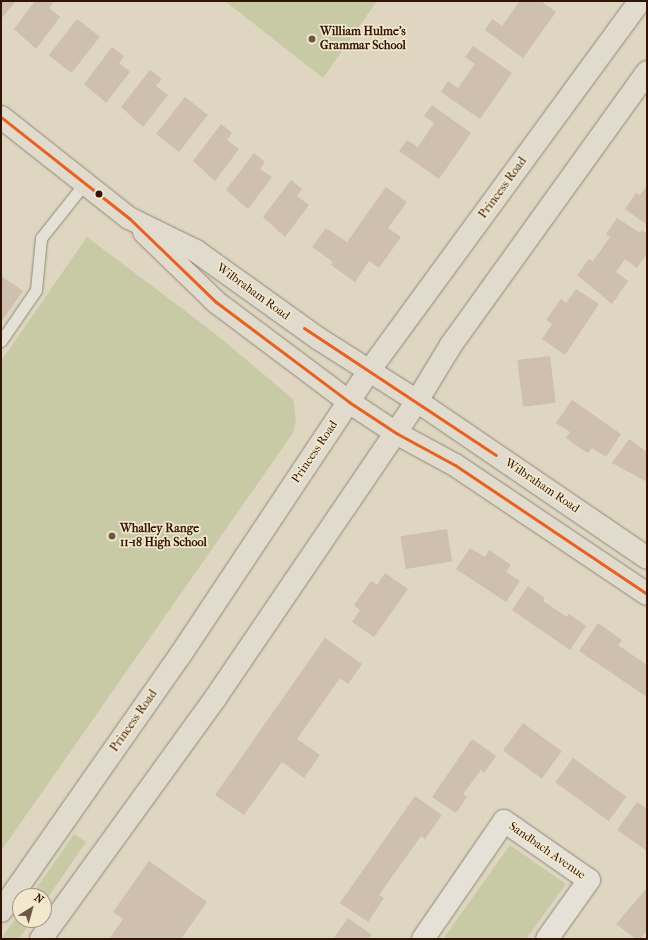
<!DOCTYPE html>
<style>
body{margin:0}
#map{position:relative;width:648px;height:940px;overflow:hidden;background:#ded6c0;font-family:"IM FELL French Canon",serif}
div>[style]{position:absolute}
.green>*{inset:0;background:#c7caa4}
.building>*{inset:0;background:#cebfaf;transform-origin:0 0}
.roads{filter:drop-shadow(0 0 1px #90877a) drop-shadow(0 0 1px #90877a)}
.lane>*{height:11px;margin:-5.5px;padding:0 5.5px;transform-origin:5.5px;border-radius:5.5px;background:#e5e1d6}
.street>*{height:22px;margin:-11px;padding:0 11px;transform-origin:11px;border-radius:11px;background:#e5e1d6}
.highway>*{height:22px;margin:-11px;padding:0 11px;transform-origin:11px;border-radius:11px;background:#e1dbce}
.bus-1>*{height:3px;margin:-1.5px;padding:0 1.5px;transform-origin:1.5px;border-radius:1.5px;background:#e86120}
.dots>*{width:11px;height:11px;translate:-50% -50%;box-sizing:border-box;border:2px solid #f2e8ce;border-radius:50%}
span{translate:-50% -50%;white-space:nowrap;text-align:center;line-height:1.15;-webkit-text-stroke:3.5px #f2e8ce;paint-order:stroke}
.poi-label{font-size:12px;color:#331304;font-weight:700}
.left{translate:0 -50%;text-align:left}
.street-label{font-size:12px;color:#331304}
.frame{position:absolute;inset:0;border:2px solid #331304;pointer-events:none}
.north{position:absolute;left:12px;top:888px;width:40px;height:40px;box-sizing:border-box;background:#f2e8ce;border:1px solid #a6937d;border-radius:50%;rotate:37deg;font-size:11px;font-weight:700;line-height:16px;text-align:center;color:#331304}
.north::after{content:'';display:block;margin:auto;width:14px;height:18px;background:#6f5746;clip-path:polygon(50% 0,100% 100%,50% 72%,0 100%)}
</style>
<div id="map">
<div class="green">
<div style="clip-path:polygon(225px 1px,377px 1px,323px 78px)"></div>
<div style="clip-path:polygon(87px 237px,213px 332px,293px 399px,296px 420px,293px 433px,1px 851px,1px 361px)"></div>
<div style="clip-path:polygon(74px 834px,86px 842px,44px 903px,44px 896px,31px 896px)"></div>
<div style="clip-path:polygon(510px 845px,566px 884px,526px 939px,443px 939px)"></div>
<div style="clip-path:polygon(20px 912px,20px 920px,32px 920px,19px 939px,1px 939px)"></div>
</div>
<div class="building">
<div style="clip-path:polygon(1px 1px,16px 1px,2px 18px,1px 17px)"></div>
<div style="clip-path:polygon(35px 1px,54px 1px,49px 8px,60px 17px,36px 49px,14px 29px)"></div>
<div style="clip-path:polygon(517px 1px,541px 1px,556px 12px,523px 58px,485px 30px,492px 19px,502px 26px,519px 2px)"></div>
<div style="left:77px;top:19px;width:29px;height:46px;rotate:38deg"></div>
<div style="clip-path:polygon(473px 46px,512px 73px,480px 119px,441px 92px,448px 81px,458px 88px,475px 64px,465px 57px)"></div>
<div style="clip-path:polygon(112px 47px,124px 56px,119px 63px,130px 72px,106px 103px,84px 84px)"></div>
<div style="clip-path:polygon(150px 70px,162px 79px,156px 86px,168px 95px,143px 127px,121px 107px)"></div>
<div style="left:185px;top:97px;width:29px;height:47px;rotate:38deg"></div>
<div style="clip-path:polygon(432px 105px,471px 133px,439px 179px,399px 151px,407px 140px,418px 147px,434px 123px,424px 116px)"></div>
<div style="clip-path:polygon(221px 124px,232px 133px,227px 140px,239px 149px,215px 181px,193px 161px)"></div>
<div style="clip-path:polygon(254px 153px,265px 162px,260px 169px,272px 177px,248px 209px,226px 190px)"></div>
<div style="clip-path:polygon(291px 180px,302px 189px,297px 196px,309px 205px,285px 237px,263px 217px)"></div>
<div style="clip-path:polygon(647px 185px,647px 225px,625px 209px,636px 193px,640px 195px)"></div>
<div style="clip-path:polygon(386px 187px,407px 202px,388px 228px,401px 237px,379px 268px,369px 261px,355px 282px,331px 265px,333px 262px,312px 247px,326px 228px,347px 242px)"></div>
<div style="clip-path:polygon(617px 218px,640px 233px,642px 230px,647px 234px,647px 254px,637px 268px,625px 259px,616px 272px,628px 281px,612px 304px,577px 275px,589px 259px,593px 261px,610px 237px,606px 234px)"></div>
<div style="clip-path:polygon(1px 276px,23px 291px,1px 322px)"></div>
<div style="clip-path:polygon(576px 289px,599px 304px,565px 355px,542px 339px,552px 324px,546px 320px,561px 299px,566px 303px)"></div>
<div style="left:550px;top:356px;width:47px;height:33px;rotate:83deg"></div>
<div style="clip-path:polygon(572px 400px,621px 434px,606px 457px,592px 448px,588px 453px,577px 446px,566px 438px,570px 432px,556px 423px)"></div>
<div style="clip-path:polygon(629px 439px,647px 452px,647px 482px,612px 463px)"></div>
<div style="left:447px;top:529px;width:33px;height:47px;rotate:81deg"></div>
<div style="clip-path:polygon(470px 548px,485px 557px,489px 550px,511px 565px,506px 572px,520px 581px,506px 602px,456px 569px)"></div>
<div style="clip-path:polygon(385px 573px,408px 589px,374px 637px,352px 622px,360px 610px,354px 605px,371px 581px,377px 585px)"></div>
<div style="clip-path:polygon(528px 586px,545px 598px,543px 601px,567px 617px,569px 614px,586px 626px,570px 650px,512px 610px)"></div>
<div style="clip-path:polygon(598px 623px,622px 640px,618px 645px,647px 665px,647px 697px,579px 651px)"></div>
<div style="clip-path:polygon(325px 638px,362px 664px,348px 684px,340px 678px,297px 739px,320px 755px,304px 778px,282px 762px,244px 815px,215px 795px)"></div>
<div style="left:523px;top:723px;width:48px;height:34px;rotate:36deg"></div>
<div style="clip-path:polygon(472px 739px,496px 756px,484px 773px,481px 770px,463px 794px,467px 797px,456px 813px,432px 797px)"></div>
<div style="left:573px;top:758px;width:66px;height:30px;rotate:36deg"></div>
<div style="clip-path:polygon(415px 796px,442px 815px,425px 839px,421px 836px,379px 895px,384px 898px,368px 922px,340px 903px)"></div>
<div style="clip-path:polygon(637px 802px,647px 809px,647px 851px,617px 830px)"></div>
<div style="clip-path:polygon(149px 861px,207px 902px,181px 939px,109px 939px,123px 919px,113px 912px)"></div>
<div style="clip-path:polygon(647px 888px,647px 930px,641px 939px,636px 939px,616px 924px)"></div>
<div style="clip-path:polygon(348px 918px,372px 935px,368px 939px,333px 939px)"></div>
</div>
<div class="roads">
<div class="lane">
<div style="left:1px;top:341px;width:62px;rotate:-55.5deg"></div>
<div style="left:36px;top:290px;width:52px;rotate:-84.5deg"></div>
<div style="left:41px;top:238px;width:69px;rotate:-51.5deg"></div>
</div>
<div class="street">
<div style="left:423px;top:939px;width:143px;rotate:-55.5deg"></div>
<div style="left:504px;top:821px;width:103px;rotate:34.8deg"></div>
<div style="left:589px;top:880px;width:72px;rotate:125.4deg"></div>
</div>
<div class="highway">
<div style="left:1px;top:117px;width:163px;rotate:38.3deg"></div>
<div style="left:129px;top:218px;width:75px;rotate:26.2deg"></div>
<div style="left:196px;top:251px;width:151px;rotate:35.6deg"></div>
<div style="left:319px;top:339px;width:116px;rotate:32.3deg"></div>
<div style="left:417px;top:401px;width:278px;rotate:34.3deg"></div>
<div style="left:144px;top:232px;width:100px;rotate:44.2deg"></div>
<div style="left:216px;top:302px;width:166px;rotate:36.9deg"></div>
<div style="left:349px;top:402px;width:56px;rotate:33.4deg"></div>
<div style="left:396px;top:433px;width:67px;rotate:28.5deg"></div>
<div style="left:455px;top:465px;width:231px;rotate:33.9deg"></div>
<div style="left:1px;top:911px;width:314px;rotate:-55deg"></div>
<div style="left:181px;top:654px;width:340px;rotate:-56.4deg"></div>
<div style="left:369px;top:371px;width:459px;rotate:-53.8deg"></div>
<div style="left:41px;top:939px;width:299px;rotate:-54.1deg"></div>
<div style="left:216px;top:697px;width:358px;rotate:-55.8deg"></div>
<div style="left:417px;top:401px;width:66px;rotate:-58.7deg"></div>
<div style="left:451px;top:345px;width:336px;rotate:-54.3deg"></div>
</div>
</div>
<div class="bus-1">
<div style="left:1px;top:117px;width:163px;rotate:38.3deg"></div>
<div style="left:129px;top:218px;width:121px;rotate:44deg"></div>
<div style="left:216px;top:302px;width:166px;rotate:36.9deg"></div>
<div style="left:349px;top:402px;width:56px;rotate:33.4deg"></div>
<div style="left:396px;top:433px;width:67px;rotate:28.5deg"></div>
<div style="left:455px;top:465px;width:231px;rotate:33.9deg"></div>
<div style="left:304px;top:328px;width:230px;rotate:33.5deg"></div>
</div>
<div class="dots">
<div style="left:312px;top:39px;background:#6f5746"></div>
<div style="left:99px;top:194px;background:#331304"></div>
<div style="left:112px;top:536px;background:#6f5746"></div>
</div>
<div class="poi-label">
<span class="left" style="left:320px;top:39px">William Hulme's<br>Grammar School</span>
<span class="left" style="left:120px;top:536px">Whalley Range<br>11-18 High School</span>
</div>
<div class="street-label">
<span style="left:503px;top:188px;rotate:-54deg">Princess Road</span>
<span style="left:253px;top:292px;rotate:36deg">Wilbraham Road</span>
<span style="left:315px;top:452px;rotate:-56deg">Princess Road</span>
<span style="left:542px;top:486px;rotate:34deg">Wilbraham Road</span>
<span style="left:134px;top:721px;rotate:-55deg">Princess Road</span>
<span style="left:547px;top:851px;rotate:35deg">Sandbach Avenue</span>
</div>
<div class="frame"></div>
<div class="north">N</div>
</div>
